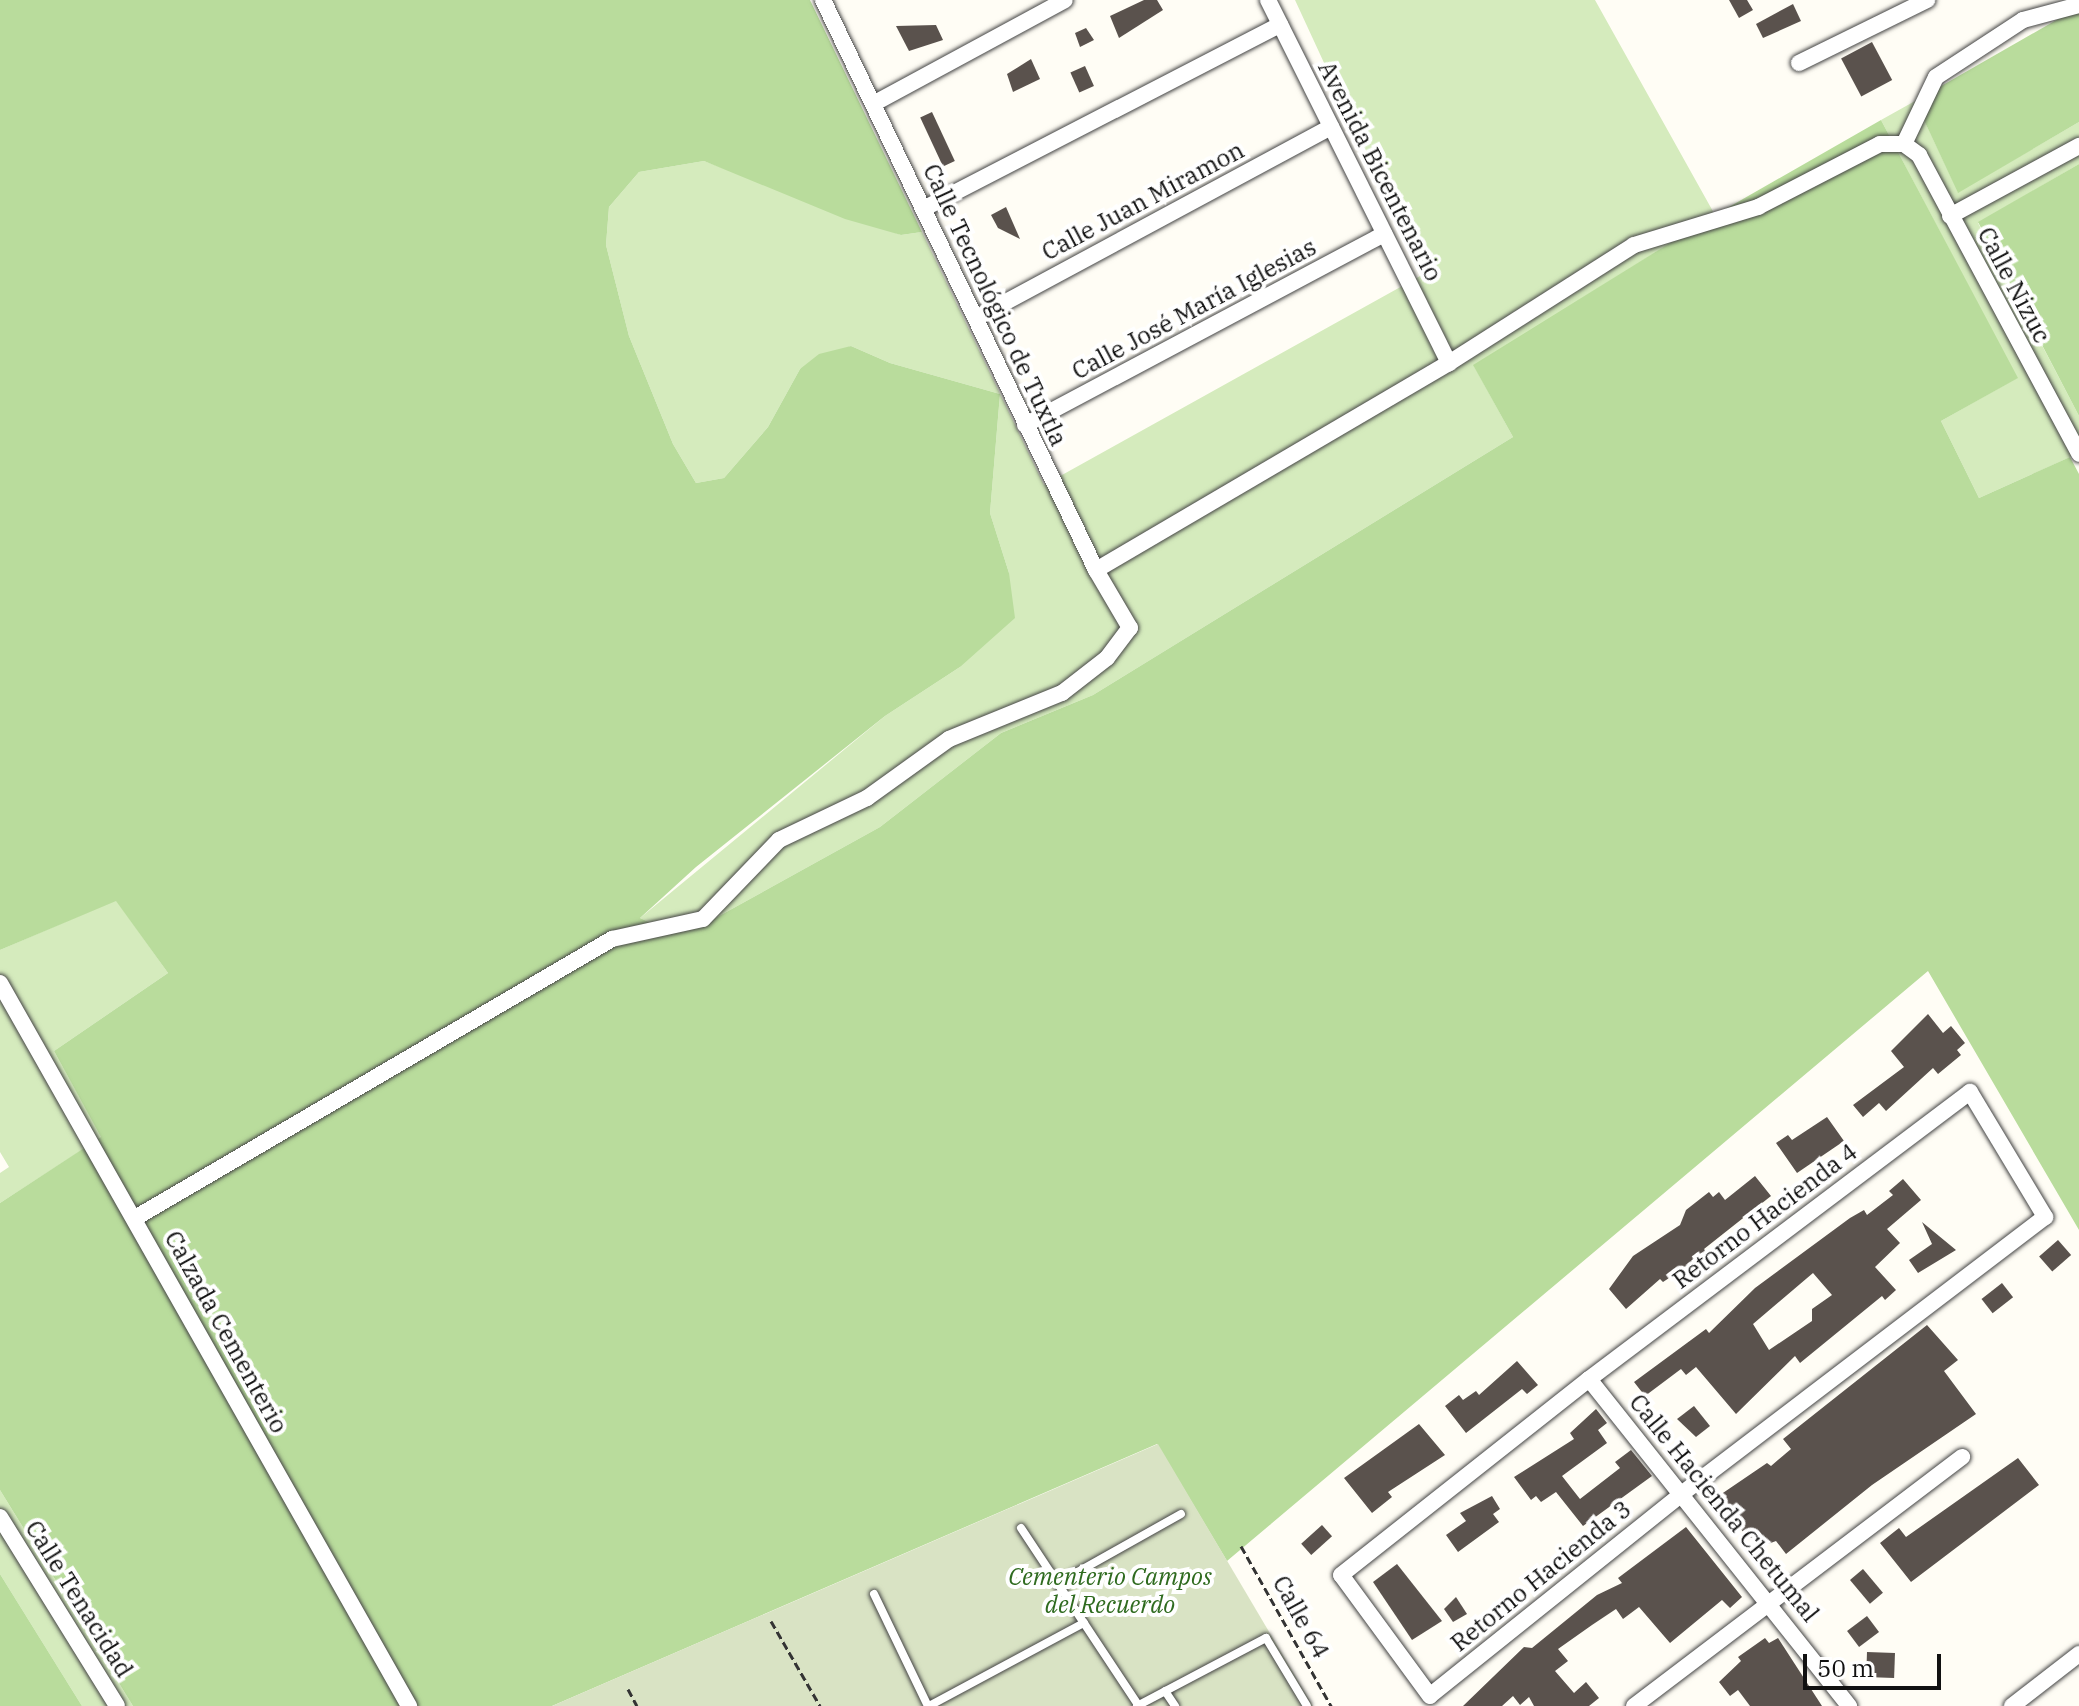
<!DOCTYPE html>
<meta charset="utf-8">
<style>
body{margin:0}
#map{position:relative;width:2079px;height:1706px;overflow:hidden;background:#fffdf5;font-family:"IBM Plex Serif",serif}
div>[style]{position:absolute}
.green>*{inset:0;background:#d5ebbd}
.forest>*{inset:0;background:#b9dc9c}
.cemetery>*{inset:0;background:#d9e3c4}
.building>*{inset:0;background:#5a524d;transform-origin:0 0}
.path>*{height:3px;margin-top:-1.5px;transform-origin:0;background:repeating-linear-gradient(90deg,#333 0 8px,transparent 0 12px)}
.roads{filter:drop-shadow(0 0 2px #444) drop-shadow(0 0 2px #444)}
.lane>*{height:8px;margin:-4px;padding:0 4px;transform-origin:4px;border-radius:4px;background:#fff}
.street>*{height:16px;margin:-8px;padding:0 8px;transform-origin:8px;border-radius:8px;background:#fff}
span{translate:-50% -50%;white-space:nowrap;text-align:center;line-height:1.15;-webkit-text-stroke:8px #fff;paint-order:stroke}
.street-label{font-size:24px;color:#111}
.park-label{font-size:24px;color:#2f6b1f;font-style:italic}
.scale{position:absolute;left:1803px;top:1654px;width:138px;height:36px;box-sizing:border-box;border:4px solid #111;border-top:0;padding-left:10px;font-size:24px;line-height:28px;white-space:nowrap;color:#111;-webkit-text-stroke:6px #fff;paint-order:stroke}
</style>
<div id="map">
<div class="green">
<div style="clip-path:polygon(1295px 0,1595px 0,1715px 215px,1474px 366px,1513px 437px,1093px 695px,1001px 733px,880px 827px,710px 921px,662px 928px,640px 918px,885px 716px,960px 667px,1009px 573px,990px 513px,1000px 394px,890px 363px,851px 346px,800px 369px,768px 427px,724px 478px,696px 483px,673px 444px,629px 336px,606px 245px,609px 207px,639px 172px,704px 161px,901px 235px,922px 232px,1044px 485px,1422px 275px)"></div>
<div style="clip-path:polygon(1915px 101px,1958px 192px,2079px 122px,2079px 164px,1978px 223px,2079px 416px,2079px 453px,1979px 498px,1941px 421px,2017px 378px,1881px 120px)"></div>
<div style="clip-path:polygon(116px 900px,168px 973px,54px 1051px,102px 1137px,0 1203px,0 1173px,9px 1167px,0 1152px,0 950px)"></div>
<div style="clip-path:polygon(0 1490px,133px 1706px,82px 1706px,0 1574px)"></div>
</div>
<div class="forest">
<div style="clip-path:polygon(0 0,810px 0,922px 232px,901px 235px,845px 219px,704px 161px,639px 172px,609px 207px,606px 245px,629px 336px,673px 444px,696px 483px,724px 478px,768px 427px,800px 369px,819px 354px,851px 346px,890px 363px,1000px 394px,990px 513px,1009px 573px,1015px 618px,960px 667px,885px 716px,696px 867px,640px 918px,662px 928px,710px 921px,880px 827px,1001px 733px,1093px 695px,1513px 437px,1473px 365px,1715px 215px,1881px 120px,2018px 378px,1941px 421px,1979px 498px,2070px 457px,2079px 474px,2079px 1230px,1928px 971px,1227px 1561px,1157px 1444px,552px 1706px,133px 1706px,0 1490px,0 1203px,101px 1137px,54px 1051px,168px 973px,116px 901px,0 950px)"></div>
<div style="clip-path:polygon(2079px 7px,2079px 122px,1958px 193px,1915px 101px)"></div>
<div style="clip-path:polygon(2079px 164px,2079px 416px,1978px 222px)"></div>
<div style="clip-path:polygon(0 1574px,82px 1706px,0 1706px)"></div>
</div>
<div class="cemetery">
<div style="clip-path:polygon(1158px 1444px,1313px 1706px,552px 1706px)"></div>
</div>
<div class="building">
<div style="clip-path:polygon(1144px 0,1157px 0,1163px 10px,1119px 38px,1110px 16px)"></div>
<div style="clip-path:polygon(1729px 0,1747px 0,1753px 10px,1739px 18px)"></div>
<div style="clip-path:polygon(1793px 4px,1801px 21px,1763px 38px,1756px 24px)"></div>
<div style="clip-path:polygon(936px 25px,943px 40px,909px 51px,896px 26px)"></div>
<div style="clip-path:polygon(1086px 28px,1094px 40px,1080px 47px,1075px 33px)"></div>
<div style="left:1872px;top:42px;width:43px;height:35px;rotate:62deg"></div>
<div style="clip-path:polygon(1031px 59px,1040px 79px,1013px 92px,1007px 74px)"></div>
<div style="left:1085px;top:66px;width:22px;height:16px;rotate:66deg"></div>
<div style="left:932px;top:112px;width:54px;height:13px;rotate:65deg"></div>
<div style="clip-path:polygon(1006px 207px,1020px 239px,998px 228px,991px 215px)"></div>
<div style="clip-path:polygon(1928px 1014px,1943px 1033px,1951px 1026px,1965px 1043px,1957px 1050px,1961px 1055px,1938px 1074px,1933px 1068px,1886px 1111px,1879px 1103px,1863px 1117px,1853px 1105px,1904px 1067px,1891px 1051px)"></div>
<div style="clip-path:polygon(1827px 1117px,1844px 1141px,1797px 1173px,1776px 1143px,1788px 1135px,1792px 1140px)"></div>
<div style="clip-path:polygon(1755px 1176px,1771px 1196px,1704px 1249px,1707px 1253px,1663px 1282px,1660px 1279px,1626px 1309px,1609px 1289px,1633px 1256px,1680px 1225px,1686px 1210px,1709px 1192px,1713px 1197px,1719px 1192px,1725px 1200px)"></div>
<div style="clip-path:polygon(evenodd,1903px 1179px,1921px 1200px,1887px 1229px,1900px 1243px,1875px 1267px,1896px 1290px,1885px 1300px,1882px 1296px,1800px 1363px,1795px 1356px,1736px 1414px,1696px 1367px,1686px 1375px,1681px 1369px,1645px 1396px,1634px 1382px,1706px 1329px,1709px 1333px,1755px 1288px,1850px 1218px,1864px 1210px,1867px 1215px,1893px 1195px,1889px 1191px,1903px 1179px,1813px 1273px,1832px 1295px,1812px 1309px,1812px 1321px,1769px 1350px,1753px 1324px,1813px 1273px)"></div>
<div style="clip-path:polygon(1922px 1222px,1956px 1250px,1918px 1273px,1909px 1260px,1932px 1244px)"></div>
<div style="left:2058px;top:1240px;width:20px;height:25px;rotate:49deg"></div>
<div style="left:2002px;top:1283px;width:18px;height:26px;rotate:52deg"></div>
<div style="clip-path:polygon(1927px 1325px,1958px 1360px,1944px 1371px,1976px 1414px,1872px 1485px,1786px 1554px,1776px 1541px,1768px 1544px,1746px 1536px,1717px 1497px,1767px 1463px,1771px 1466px,1791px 1449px,1783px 1439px)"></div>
<div style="clip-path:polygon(1517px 1361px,1538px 1385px,1527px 1394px,1522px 1389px,1466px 1433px,1445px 1406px,1459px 1395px,1463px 1400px,1476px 1391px,1479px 1395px)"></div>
<div style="clip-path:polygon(1694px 1406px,1710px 1426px,1696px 1437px,1677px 1419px)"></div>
<div style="clip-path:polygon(1596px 1409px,1607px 1423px,1598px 1430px,1607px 1443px,1562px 1476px,1580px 1499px,1620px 1468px,1615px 1462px,1631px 1450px,1652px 1476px,1583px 1526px,1556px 1492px,1541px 1502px,1536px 1496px,1531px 1500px,1514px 1477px,1574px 1439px,1570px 1433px)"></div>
<div style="clip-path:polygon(1419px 1424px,1445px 1455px,1388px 1492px,1392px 1497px,1372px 1513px,1344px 1478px)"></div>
<div style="clip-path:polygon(2018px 1458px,2039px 1485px,1911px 1582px,1880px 1543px,1899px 1528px,1906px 1537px)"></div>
<div style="clip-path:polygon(1492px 1496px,1500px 1509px,1493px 1514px,1499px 1522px,1458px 1552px,1446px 1535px,1466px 1521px,1460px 1513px)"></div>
<div style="left:1322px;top:1525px;width:15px;height:28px;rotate:48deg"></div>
<div style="clip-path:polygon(1686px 1527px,1742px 1597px,1730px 1608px,1722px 1600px,1670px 1643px,1639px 1607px,1623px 1619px,1616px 1609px,1592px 1625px,1558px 1649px,1568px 1661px,1555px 1671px,1574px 1693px,1586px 1682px,1599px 1698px,1589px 1706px,1534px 1706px,1529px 1697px,1520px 1705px,1513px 1696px,1502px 1706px,1463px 1706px,1524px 1647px,1532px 1648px,1597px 1595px,1622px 1583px,1618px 1578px)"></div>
<div style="clip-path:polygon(1397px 1564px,1442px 1621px,1412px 1640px,1373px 1582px)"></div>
<div style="left:1863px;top:1569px;width:31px;height:17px;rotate:50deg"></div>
<div style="clip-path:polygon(1456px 1597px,1467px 1614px,1453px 1622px,1444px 1609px)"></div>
<div style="left:1867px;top:1616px;width:20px;height:25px;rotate:53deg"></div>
<div style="clip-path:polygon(1765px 1638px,1769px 1643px,1778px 1638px,1822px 1706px,1750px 1706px,1738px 1690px,1730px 1696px,1719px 1682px,1741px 1661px,1738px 1657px)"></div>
<div style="left:1867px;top:1652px;width:28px;height:25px;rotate:2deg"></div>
</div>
<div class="path">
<div style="left:1241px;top:1546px;width:184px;rotate:60.6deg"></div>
<div style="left:771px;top:1621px;width:98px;rotate:60deg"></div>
<div style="left:628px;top:1689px;width:19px;rotate:62deg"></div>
</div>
<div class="roads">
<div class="lane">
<div style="left:1021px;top:1528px;width:212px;rotate:56.5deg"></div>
<div style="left:1058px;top:1583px;width:141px;rotate:-29.3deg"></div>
<div style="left:874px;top:1594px;width:124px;rotate:64.3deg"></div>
<div style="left:1165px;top:1691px;width:18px;rotate:56deg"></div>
<div style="left:929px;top:1706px;width:176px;rotate:-28.2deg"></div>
<div style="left:1137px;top:1706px;width:146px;rotate:-27.8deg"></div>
<div style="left:1266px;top:1638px;width:79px;rotate:58.9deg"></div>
</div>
<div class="street">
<div style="left:1268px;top:0;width:406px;rotate:63.5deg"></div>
<div style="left:1799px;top:63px;width:143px;rotate:-26.2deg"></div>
<div style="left:873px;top:104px;width:218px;rotate:-28.4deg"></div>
<div style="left:1904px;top:144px;width:19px;rotate:36deg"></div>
<div style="left:1919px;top:155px;width:339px;rotate:61.8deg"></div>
<div style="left:1904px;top:144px;width:74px;rotate:-64.5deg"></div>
<div style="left:1936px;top:77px;width:104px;rotate:-33.2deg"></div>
<div style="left:2023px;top:20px;width:58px;rotate:-15deg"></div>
<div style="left:923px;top:209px;width:402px;rotate:-27.3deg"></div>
<div style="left:1950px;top:216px;width:147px;rotate:-28.5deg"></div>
<div style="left:978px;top:317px;width:401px;rotate:-28.3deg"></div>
<div style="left:1025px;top:425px;width:407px;rotate:-28deg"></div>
<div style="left:1096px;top:570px;width:409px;rotate:-30.4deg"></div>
<div style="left:1449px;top:363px;width:219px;rotate:-32.5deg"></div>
<div style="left:1634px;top:245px;width:130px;rotate:-17deg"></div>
<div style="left:1758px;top:207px;width:137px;rotate:-27.3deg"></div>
<div style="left:1880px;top:144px;width:24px"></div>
<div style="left:0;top:983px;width:831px;rotate:60.5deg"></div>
<div style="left:1970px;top:1092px;width:146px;rotate:59deg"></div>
<div style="left:2045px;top:1217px;width:455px;rotate:142.7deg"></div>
<div style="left:1683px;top:1493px;width:324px;rotate:141.3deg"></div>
<div style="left:1430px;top:1696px;width:150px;rotate:-126.3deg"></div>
<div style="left:1341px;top:1575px;width:316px;rotate:-38.3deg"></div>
<div style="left:1589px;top:1379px;width:477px;rotate:-37deg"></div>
<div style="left:135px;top:1218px;width:553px;rotate:-30.32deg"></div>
<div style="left:612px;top:939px;width:93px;rotate:-12.4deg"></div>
<div style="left:703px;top:919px;width:110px;rotate:-46.1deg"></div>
<div style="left:779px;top:840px;width:98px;rotate:-25.5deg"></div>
<div style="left:867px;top:798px;width:101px;rotate:-35.7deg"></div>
<div style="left:949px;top:739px;width:122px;rotate:-22.2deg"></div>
<div style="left:1062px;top:693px;width:57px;rotate:-37.9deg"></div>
<div style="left:1107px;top:658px;width:38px;rotate:-53deg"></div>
<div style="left:1130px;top:628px;width:67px;rotate:-120.4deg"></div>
<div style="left:1096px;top:570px;width:632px;rotate:-115.59deg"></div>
<div style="left:1589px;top:1379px;width:418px;rotate:51.5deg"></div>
<div style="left:0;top:1517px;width:222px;rotate:58.2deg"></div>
<div style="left:1634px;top:1706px;width:412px;rotate:-37.2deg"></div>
<div style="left:2012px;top:1706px;width:85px;rotate:-37.8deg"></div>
</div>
</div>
<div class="street-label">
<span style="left:1380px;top:171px;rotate:63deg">Avenida Bicentenario</span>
<span style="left:1143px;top:201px;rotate:-28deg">Calle Juan Miramon</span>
<span style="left:2014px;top:285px;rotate:62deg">Calle Nizuc</span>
<span style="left:995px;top:305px;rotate:65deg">Calle Tecnológico de Tuxtla</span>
<span style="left:1194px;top:309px;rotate:-28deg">Calle José María Iglesias</span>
<span style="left:1765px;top:1216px;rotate:-37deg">Retorno Hacienda 4</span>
<span style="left:226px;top:1332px;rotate:61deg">Calzada Cementerio</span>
<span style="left:1724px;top:1508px;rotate:51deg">Calle Hacienda Chetumal</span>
<span style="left:1541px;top:1576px;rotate:-39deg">Retorno Hacienda 3</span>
<span style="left:79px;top:1599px;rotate:58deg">Calle Tenacidad</span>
<span style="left:1301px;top:1617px;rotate:61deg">Calle 64</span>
</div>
<div class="park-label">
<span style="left:1110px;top:1591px">Cementerio Campos<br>del Recuerdo</span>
</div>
<div class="scale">50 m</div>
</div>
